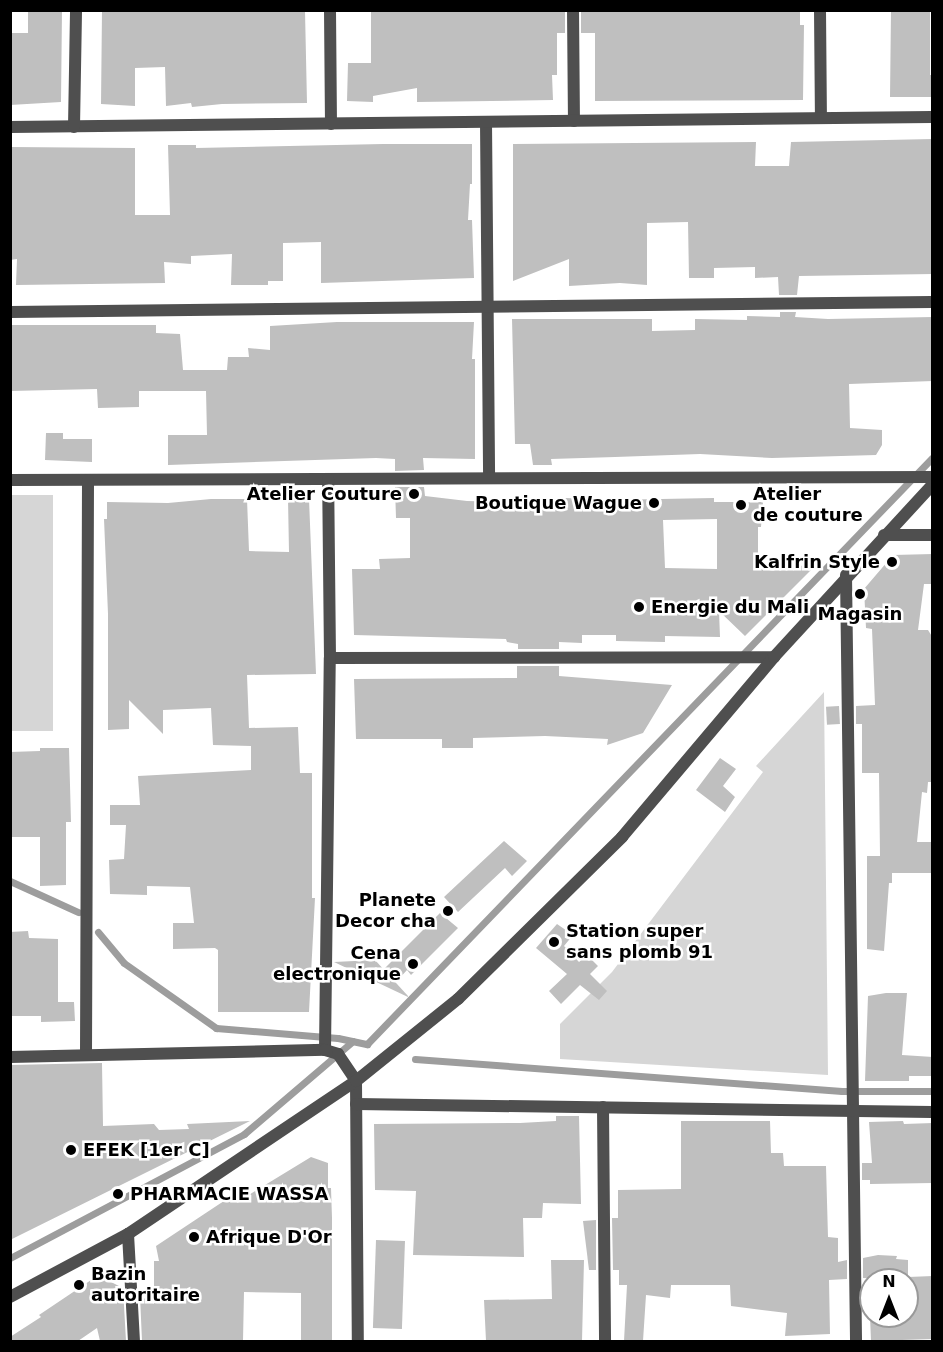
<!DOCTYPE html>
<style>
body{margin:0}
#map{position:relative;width:943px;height:1352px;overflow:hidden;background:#fff;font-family:"DejaVu Sans",sans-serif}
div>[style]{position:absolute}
.green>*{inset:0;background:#d6d6d6;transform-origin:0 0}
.stream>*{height:7px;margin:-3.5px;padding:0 3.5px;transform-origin:3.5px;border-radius:3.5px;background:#9d9d9d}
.building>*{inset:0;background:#bfbfbf;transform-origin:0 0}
.minor>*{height:12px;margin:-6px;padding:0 6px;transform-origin:6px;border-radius:6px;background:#4f4f4f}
.tertiary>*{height:12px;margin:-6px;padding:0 6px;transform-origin:6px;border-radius:6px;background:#4f4f4f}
.dots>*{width:16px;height:16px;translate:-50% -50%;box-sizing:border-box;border:3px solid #fff;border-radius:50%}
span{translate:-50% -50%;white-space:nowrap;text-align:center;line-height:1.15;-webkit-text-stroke:5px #fff;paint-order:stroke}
.poi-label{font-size:18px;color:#000;font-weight:700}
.right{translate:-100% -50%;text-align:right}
.left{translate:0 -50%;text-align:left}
.frame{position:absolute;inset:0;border:12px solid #000;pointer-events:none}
.north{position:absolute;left:859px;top:1268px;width:60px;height:60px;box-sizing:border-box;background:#fff;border:2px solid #999;border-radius:50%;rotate:0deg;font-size:16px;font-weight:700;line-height:24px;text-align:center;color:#000}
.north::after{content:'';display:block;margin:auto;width:21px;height:27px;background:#000;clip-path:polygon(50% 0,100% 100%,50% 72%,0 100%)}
</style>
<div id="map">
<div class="green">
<div style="left:10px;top:495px;width:43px;height:236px"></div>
<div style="clip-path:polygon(824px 692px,828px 1075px,560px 1059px,560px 1024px,612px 972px,763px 772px,756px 766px)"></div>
</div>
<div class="stream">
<div style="left:10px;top:881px;width:75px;rotate:24.5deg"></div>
<div style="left:98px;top:932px;width:40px;rotate:50deg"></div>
<div style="left:124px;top:963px;width:113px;rotate:35.2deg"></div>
<div style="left:216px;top:1028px;width:122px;rotate:4.7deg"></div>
<div style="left:338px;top:1038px;width:30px;rotate:12deg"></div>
<div style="left:367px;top:1044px;width:814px;rotate:-46.05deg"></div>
<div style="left:415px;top:1059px;width:428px;rotate:4.3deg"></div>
<div style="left:842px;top:1091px;width:90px"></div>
<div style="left:10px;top:1258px;width:265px;rotate:-27.9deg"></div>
<div style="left:244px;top:1134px;width:143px;rotate:-40.5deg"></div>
</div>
<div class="building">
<div style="clip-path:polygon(28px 10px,62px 10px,61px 102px,10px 105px,10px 33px,28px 33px)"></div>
<div style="clip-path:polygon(102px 10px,305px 11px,307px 103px,222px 104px,192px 107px,191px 103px,166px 106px,165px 67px,135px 68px,135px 106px,101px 104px)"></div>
<div style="clip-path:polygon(371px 10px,565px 10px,565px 33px,557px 33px,557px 75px,552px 75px,553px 100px,417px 102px,417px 88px,373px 96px,373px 102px,347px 101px,348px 63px,371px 63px)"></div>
<div style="clip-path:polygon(581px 10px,800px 11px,800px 25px,804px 25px,803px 100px,595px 101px,595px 33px,581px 33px)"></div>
<div style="clip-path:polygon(891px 10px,930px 10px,930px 75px,933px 75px,933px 97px,890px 97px)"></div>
<div style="clip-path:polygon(933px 139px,933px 274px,799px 276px,797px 295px,779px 295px,778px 277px,755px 278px,755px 267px,714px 268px,714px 278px,689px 278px,688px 222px,647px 223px,647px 285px,620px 283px,569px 286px,569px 259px,513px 281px,513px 144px,756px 142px,755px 166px,789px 166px,791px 142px)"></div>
<div style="clip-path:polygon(383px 144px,472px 144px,472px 184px,470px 184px,468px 220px,472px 220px,474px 278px,321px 283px,321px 242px,283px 243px,283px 281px,268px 281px,268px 285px,231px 285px,232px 254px,191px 256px,191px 264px,164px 262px,165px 283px,16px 285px,17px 259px,10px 260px,10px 147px,135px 148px,135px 215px,170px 215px,168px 145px,196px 145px,196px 148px)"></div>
<div style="clip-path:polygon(780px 312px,796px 312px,795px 317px,828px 319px,933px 317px,933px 381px,849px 384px,850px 428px,882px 430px,882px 445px,876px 455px,772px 458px,700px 454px,615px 457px,551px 459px,552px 465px,533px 465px,530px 444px,515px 444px,512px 319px,652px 319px,652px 331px,695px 330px,695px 319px,747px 320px,747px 316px,780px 317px)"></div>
<div style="clip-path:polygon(337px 322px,474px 322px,472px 359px,475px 359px,475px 459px,423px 458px,424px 470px,395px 471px,395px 459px,376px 458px,168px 465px,168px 435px,207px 435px,206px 391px,139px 391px,139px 407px,98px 408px,97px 389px,10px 391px,12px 325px,156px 325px,156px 333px,180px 334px,183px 370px,227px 370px,228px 357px,249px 357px,248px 348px,270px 350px,270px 326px)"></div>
<div style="clip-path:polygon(46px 433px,63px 433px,63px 439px,92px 439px,92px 462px,45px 460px)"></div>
<div style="clip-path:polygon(evenodd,395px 487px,424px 487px,425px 496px,467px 501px,557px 503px,557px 498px,566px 498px,609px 500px,714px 498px,714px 502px,763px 502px,761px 527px,758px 527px,758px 565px,815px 566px,745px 636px,719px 611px,720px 637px,665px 636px,665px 642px,616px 641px,616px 635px,582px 635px,582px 643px,559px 642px,559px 649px,518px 649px,518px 644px,507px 642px,506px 639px,354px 635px,352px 569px,380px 569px,379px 559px,410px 558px,410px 518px,396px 518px,395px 487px,717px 519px,717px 569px,665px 568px,663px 520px,717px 519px)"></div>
<div style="clip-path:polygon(211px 499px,247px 499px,249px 551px,289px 552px,288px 499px,309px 499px,316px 674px,247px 675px,249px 728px,298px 727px,300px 773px,312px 773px,312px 898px,315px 898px,309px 1012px,218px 1012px,218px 950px,215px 948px,173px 949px,173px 923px,194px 923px,190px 887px,147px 886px,147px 895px,110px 894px,109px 860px,124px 859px,126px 825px,110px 825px,110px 805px,140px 805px,138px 776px,251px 770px,251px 746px,213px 745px,211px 708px,163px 710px,163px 734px,129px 700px,129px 729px,108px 730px,108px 614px,104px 519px,107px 519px,107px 502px,168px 503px)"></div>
<div style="clip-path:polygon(933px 554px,933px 584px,924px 584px,918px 630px,928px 630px,933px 638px,933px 782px,928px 782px,927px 793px,922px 792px,917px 842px,933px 842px,933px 873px,892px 873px,892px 883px,889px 883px,884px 951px,867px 949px,867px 856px,880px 856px,879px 773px,862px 773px,862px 724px,856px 724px,856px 706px,875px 705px,872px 629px,866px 628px,864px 589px,893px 555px)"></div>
<div style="clip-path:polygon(517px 666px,559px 666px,559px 676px,672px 685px,643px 733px,607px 745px,608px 739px,545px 736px,473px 738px,473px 748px,442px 748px,442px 739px,356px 739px,354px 679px,517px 678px)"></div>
<div style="left:839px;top:706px;width:18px;height:13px;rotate:87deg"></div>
<div style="clip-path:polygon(40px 748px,69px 748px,71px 822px,66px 822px,66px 885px,40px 886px,40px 837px,10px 837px,10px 752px,40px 751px)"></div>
<div style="clip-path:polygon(720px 758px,736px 769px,723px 786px,735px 797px,725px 812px,696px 790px)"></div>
<div style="clip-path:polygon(504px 841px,527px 861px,512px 876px,505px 868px,458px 912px,444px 897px)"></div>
<div style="clip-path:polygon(440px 913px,458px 928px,411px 975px,407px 970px,396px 982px,385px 968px)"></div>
<div style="clip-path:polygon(557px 924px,573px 935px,564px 946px,579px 962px,587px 955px,598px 966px,590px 974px,607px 991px,599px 1000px,580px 985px,561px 1004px,549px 991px,567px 974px,536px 948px)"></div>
<div style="clip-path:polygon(28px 931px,29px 938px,58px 939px,58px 1002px,74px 1002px,75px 1021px,41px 1022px,41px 1016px,10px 1016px,10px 932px)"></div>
<div style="clip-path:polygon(375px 960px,408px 996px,408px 997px,334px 962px)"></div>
<div style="clip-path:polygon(886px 993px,907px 993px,902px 1055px,933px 1057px,933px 1076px,909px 1076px,909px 1081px,865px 1081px,868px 996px)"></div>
<div style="clip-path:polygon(102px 1063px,103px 1126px,154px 1124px,159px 1130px,189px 1129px,187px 1124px,250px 1121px,10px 1240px,10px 1065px)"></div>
<div style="clip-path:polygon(556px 1116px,579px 1116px,581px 1204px,543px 1203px,542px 1218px,523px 1218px,524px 1257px,413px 1255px,416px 1191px,375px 1190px,374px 1124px,520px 1123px,556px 1121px)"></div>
<div style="clip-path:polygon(681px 1121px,770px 1121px,771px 1153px,783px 1153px,784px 1166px,826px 1166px,828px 1237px,838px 1238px,838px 1262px,847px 1260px,847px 1279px,829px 1280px,830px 1334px,785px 1336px,787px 1313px,731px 1306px,730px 1285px,671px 1285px,670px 1298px,646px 1295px,643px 1341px,624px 1341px,627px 1285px,619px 1285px,619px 1270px,613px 1270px,612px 1218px,618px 1218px,618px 1190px,681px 1189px)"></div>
<div style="clip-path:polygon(903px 1121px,904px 1124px,933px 1123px,933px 1183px,870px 1184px,870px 1180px,862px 1180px,862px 1163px,872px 1163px,869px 1122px)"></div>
<div style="clip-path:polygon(311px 1157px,328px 1163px,328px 1188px,331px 1188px,332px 1218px,332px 1341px,301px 1341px,301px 1293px,244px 1292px,243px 1341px,142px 1341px,140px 1296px,154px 1304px,154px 1261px,159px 1261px,156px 1246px,242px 1189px,242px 1199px)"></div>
<div style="clip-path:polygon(596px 1220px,596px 1270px,589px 1270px,583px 1221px)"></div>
<div style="left:376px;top:1240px;width:29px;height:88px;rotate:2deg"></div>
<div style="clip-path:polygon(878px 1255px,897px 1256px,896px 1259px,908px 1260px,908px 1277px,933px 1276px,933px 1339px,871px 1341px,870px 1316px,907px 1316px,907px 1280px,863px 1278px,863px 1258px)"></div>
<div style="clip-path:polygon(551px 1260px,584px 1260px,582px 1341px,486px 1341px,484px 1300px,552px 1299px)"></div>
<div style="clip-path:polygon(103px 1272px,109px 1281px,123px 1288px,126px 1341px,100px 1341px,97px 1328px,78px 1341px,10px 1341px,10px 1337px,41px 1317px,39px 1315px)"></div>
</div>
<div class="minor">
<div style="left:330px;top:10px;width:114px;rotate:89.5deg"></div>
<div style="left:573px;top:10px;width:111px;rotate:89.5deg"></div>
<div style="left:820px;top:10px;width:108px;rotate:89.5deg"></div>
<div style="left:486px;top:122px;width:356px;rotate:89.5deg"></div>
<div style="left:10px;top:127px;width:922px;rotate:-0.62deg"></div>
<div style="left:74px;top:127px;width:117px;rotate:-89deg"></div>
<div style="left:10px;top:312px;width:922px;rotate:-0.62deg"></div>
<div style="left:10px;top:480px;width:922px;rotate:-0.19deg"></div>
<div style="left:884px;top:535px;width:48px"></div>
<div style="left:846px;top:575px;width:767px;rotate:89.25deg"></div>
<div style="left:330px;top:658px;width:444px;rotate:-0.1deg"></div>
<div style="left:325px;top:1050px;width:392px;rotate:-89.3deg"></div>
<div style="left:330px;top:658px;width:179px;rotate:-90.6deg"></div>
<div style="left:86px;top:1055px;width:575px;rotate:-89.8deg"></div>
<div style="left:10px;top:1057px;width:315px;rotate:-1.3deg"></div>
<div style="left:325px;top:1050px;width:14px;rotate:17deg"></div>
<div style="left:338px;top:1054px;width:32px;rotate:56deg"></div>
<div style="left:356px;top:1081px;width:261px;rotate:89.6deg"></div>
<div style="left:356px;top:1104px;width:576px;rotate:0.8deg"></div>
<div style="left:603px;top:1107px;width:235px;rotate:89.5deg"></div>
<div style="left:128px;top:1234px;width:108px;rotate:86.8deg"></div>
</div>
<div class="tertiary">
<div style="left:10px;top:1297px;width:134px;rotate:-28.1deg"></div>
<div style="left:128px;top:1234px;width:275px;rotate:-33.9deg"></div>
<div style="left:356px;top:1081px;width:131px;rotate:-38.8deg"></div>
<div style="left:458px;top:999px;width:231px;rotate:-44.6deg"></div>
<div style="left:622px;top:837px;width:236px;rotate:-49.8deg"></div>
<div style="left:774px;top:657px;width:234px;rotate:-47.4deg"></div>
</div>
<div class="dots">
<div style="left:414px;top:494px;background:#000"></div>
<div style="left:654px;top:503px;background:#000"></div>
<div style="left:741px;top:505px;background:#000"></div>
<div style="left:892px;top:562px;background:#000"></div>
<div style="left:860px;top:594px;background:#000"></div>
<div style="left:639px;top:607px;background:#000"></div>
<div style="left:448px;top:911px;background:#000"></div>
<div style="left:554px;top:942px;background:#000"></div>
<div style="left:413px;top:964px;background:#000"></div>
<div style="left:71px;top:1150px;background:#000"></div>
<div style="left:118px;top:1194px;background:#000"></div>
<div style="left:194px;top:1237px;background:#000"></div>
<div style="left:79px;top:1285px;background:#000"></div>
</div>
<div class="poi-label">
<span class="right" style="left:402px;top:494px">Atelier Couture</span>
<span class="left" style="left:753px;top:505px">Atelier<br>de couture</span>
<span class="right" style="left:642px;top:503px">Boutique Wague</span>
<span class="right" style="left:880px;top:562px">Kalfrin Style</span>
<span class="left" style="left:651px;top:607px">Energie du Mali</span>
<span style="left:860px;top:614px">Magasin</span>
<span class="right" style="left:436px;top:911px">Planete<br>Decor cha</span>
<span class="left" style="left:566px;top:942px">Station super<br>sans plomb 91</span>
<span class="right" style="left:401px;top:964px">Cena<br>electronique</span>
<span class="left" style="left:83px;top:1150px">EFEK [1er C]</span>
<span class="left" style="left:130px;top:1194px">PHARMACIE WASSA</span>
<span class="left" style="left:206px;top:1237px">Afrique D'Or</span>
<span class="left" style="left:91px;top:1285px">Bazin<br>autoritaire</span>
</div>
<div class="frame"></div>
<div class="north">N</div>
</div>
